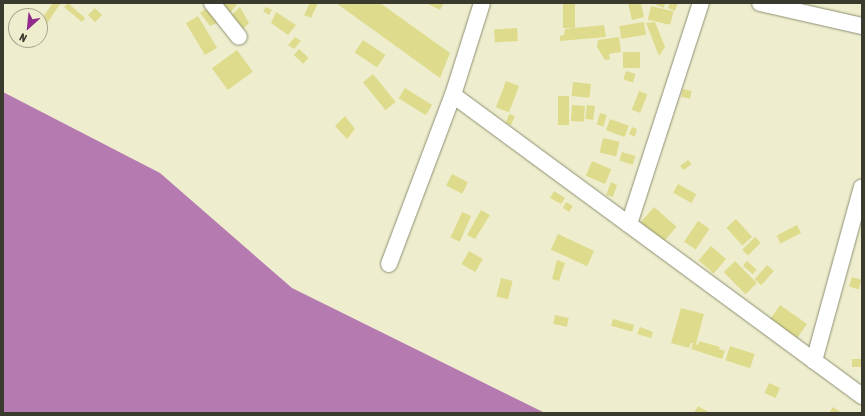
<!DOCTYPE html>
<style>
body{margin:0}
#map{position:relative;width:865px;height:416px;overflow:hidden;background:#eeeecf;font-family:"Asap Condensed",sans-serif}
div>[style]{position:absolute}
.water>*{inset:0;background:#b57bb0}
.building>*{inset:0;background:#dedc8c;transform-origin:0 0}
.roads{filter:drop-shadow(0 0 1px #8e8e72) drop-shadow(0 0 1px #8e8e72)}
.minor>*{height:16px;margin:-8px;padding:0 8px;transform-origin:8px;border-radius:8px;background:#fff}
span{translate:-50% -50%;white-space:nowrap;text-align:center;line-height:1.15;-webkit-text-stroke:3px #eeeecf;paint-order:stroke}
.frame{position:absolute;inset:0;border:4px solid #3a3a2e;pointer-events:none}
.north{position:absolute;left:8px;top:8px;width:40px;height:40px;box-sizing:border-box;background:#eeeecf;border:1px solid #a6a68f;border-radius:50%;rotate:207deg;font-size:11px;font-weight:700;line-height:16px;text-align:center;color:#3a3a2e}
.north::after{content:'';display:block;margin:auto;width:14px;height:18px;background:#932b8f;clip-path:polygon(50% 0,100% 100%,50% 72%,0 100%)}
</style>
<div id="map">
<div class="water">
<div style="clip-path:polygon(3px 92px,160px 173px,292px 288px,545px 413px,3px 413px)"></div>
</div>
<div class="building">
<div style="clip-path:polygon(53px 3px,60px 4px,46px 25px,40px 21px)"></div>
<div style="clip-path:polygon(68px 3px,85px 18px,82px 22px,64px 7px)"></div>
<div style="clip-path:polygon(220px 3px,238px 3px,226px 18px)"></div>
<div style="clip-path:polygon(310px 3px,318px 3px,311px 18px,304px 15px)"></div>
<div style="clip-path:polygon(336px 3px,380px 3px,450px 53px,440px 78px)"></div>
<div style="clip-path:polygon(426px 3px,444px 3px,440px 10px)"></div>
<div style="left:563px;top:3px;width:12px;height:25px"></div>
<div style="clip-path:polygon(628px 3px,641px 3px,644px 17px,632px 20px)"></div>
<div style="clip-path:polygon(652px 3px,665px 3px,664px 8px)"></div>
<div style="clip-path:polygon(670px 3px,678px 3px,675px 11px,668px 8px)"></div>
<div style="clip-path:polygon(211px 5px,222px 21px,210px 26px,200px 13px)"></div>
<div style="left:651px;top:6px;width:23px;height:14px;rotate:13deg"></div>
<div style="clip-path:polygon(240px 7px,249px 23px,240px 32px,228px 18px)"></div>
<div style="clip-path:polygon(266px 7px,272px 10px,269px 15px,263px 11px)"></div>
<div style="left:95px;top:8px;width:10px;height:10px;rotate:45deg"></div>
<div style="clip-path:polygon(276px 12px,296px 25px,288px 35px,271px 23px)"></div>
<div style="left:198px;top:16px;width:37px;height:14px;rotate:59deg"></div>
<div style="left:644px;top:22px;width:13px;height:25px;rotate:81deg"></div>
<div style="clip-path:polygon(655px 22px,665px 47px,659px 56px,646px 23px)"></div>
<div style="clip-path:polygon(604px 25px,606px 37px,560px 41px,560px 36px,564px 35px,565px 29px)"></div>
<div style="left:517px;top:28px;width:13px;height:23px;rotate:86deg"></div>
<div style="clip-path:polygon(295px 37px,301px 41px,294px 49px,288px 45px)"></div>
<div style="clip-path:polygon(619px 37px,621px 52px,609px 54px,610px 59px,605px 60px,597px 47px,598px 40px)"></div>
<div style="left:363px;top:40px;width:27px;height:15px;rotate:34deg"></div>
<div style="left:299px;top:49px;width:13px;height:8px;rotate:42deg"></div>
<div style="left:237px;top:50px;width:27px;height:31px;rotate:54deg"></div>
<div style="left:623px;top:52px;width:17px;height:16px"></div>
<div style="left:626px;top:71px;width:10px;height:9px;rotate:17deg"></div>
<div style="left:373px;top:74px;width:36px;height:13px;rotate:51deg"></div>
<div style="left:506px;top:81px;width:14px;height:28px;rotate:21deg"></div>
<div style="left:573px;top:82px;width:18px;height:14px;rotate:6deg"></div>
<div style="left:405px;top:88px;width:32px;height:12px;rotate:32deg"></div>
<div style="left:683px;top:89px;width:9px;height:8px;rotate:13deg"></div>
<div style="left:639px;top:91px;width:9px;height:20px;rotate:21deg"></div>
<div style="left:558px;top:96px;width:11px;height:29px"></div>
<div style="left:572px;top:105px;width:13px;height:16px;rotate:4deg"></div>
<div style="left:587px;top:105px;width:8px;height:14px;rotate:7deg"></div>
<div style="left:600px;top:113px;width:7px;height:12px;rotate:16deg"></div>
<div style="clip-path:polygon(509px 114px,515px 116px,511px 125px,506px 123px)"></div>
<div style="clip-path:polygon(345px 116px,355px 129px,347px 139px,335px 126px)"></div>
<div style="left:610px;top:119px;width:20px;height:12px;rotate:20deg"></div>
<div style="clip-path:polygon(632px 127px,637px 129px,635px 137px,629px 134px)"></div>
<div style="left:603px;top:138px;width:17px;height:15px;rotate:13deg"></div>
<div style="left:622px;top:152px;width:14px;height:9px;rotate:17deg"></div>
<div style="clip-path:polygon(688px 160px,692px 164px,684px 170px,680px 166px)"></div>
<div style="left:592px;top:161px;width:21px;height:16px;rotate:23deg"></div>
<div style="left:452px;top:174px;width:18px;height:13px;rotate:27deg"></div>
<div style="clip-path:polygon(611px 182px,617px 185px,613px 197px,606px 195px)"></div>
<div style="left:678px;top:184px;width:21px;height:10px;rotate:29deg"></div>
<div style="clip-path:polygon(554px 191px,565px 198px,561px 204px,550px 198px)"></div>
<div style="clip-path:polygon(566px 202px,573px 206px,569px 212px,563px 208px)"></div>
<div style="left:654px;top:207px;width:30px;height:22px;rotate:41deg"></div>
<div style="clip-path:polygon(481px 210px,490px 215px,475px 239px,467px 235px)"></div>
<div style="left:462px;top:212px;width:10px;height:28px;rotate:24deg"></div>
<div style="left:736px;top:219px;width:24px;height:13px;rotate:48deg"></div>
<div style="left:698px;top:221px;width:14px;height:25px;rotate:34deg"></div>
<div style="left:797px;top:225px;width:9px;height:23px;rotate:63deg"></div>
<div style="left:558px;top:234px;width:40px;height:17px;rotate:25deg"></div>
<div style="left:755px;top:237px;width:8px;height:18px;rotate:45deg"></div>
<div style="left:711px;top:246px;width:20px;height:19px;rotate:41deg"></div>
<div style="left:469px;top:251px;width:16px;height:15px;rotate:30deg"></div>
<div style="clip-path:polygon(557px 260px,565px 263px,559px 281px,552px 279px)"></div>
<div style="left:735px;top:261px;width:31px;height:16px;rotate:45deg"></div>
<div style="left:747px;top:261px;width:13px;height:6px;rotate:42deg"></div>
<div style="left:767px;top:265px;width:9px;height:19px;rotate:41deg"></div>
<div style="left:852px;top:277px;width:10px;height:10px;rotate:17deg"></div>
<div style="left:501px;top:278px;width:12px;height:19px;rotate:14deg"></div>
<div style="left:780px;top:305px;width:33px;height:17px;rotate:35deg"></div>
<div style="clip-path:polygon(681px 308px,704px 314px,696px 344px,698px 345px,699px 341px,720px 347px,719px 349px,725px 351px,722px 359px,691px 349px,693px 343px,691px 343px,689px 348px,671px 343px)"></div>
<div style="left:555px;top:315px;width:14px;height:9px;rotate:12deg"></div>
<div style="left:613px;top:319px;width:22px;height:7px;rotate:16deg"></div>
<div style="clip-path:polygon(640px 327px,653px 332px,651px 338px,637px 334px)"></div>
<div style="left:730px;top:346px;width:26px;height:15px;rotate:18deg"></div>
<div style="left:852px;top:359px;width:10px;height:8px"></div>
<div style="left:769px;top:383px;width:12px;height:11px;rotate:24deg"></div>
<div style="clip-path:polygon(698px 406px,710px 413px,694px 413px)"></div>
<div style="clip-path:polygon(833px 407px,842px 413px,829px 413px)"></div>
</div>
<div class="roads">
<div class="minor">
<div style="left:212px;top:3px;width:43px;rotate:51.5deg"></div>
<div style="left:760px;top:3px;width:105px;rotate:12.7deg"></div>
<div style="left:453px;top:95px;width:508px;rotate:36.35deg"></div>
<div style="left:629px;top:224px;width:232px;rotate:-72deg"></div>
<div style="left:389px;top:264px;width:181px;rotate:-69.3deg"></div>
<div style="left:453px;top:95px;width:96px;rotate:-72.5deg"></div>
<div style="left:814px;top:361px;width:180px;rotate:-74.6deg"></div>
</div>
</div>
<div class="frame"></div>
<div class="north">N</div>
</div>
